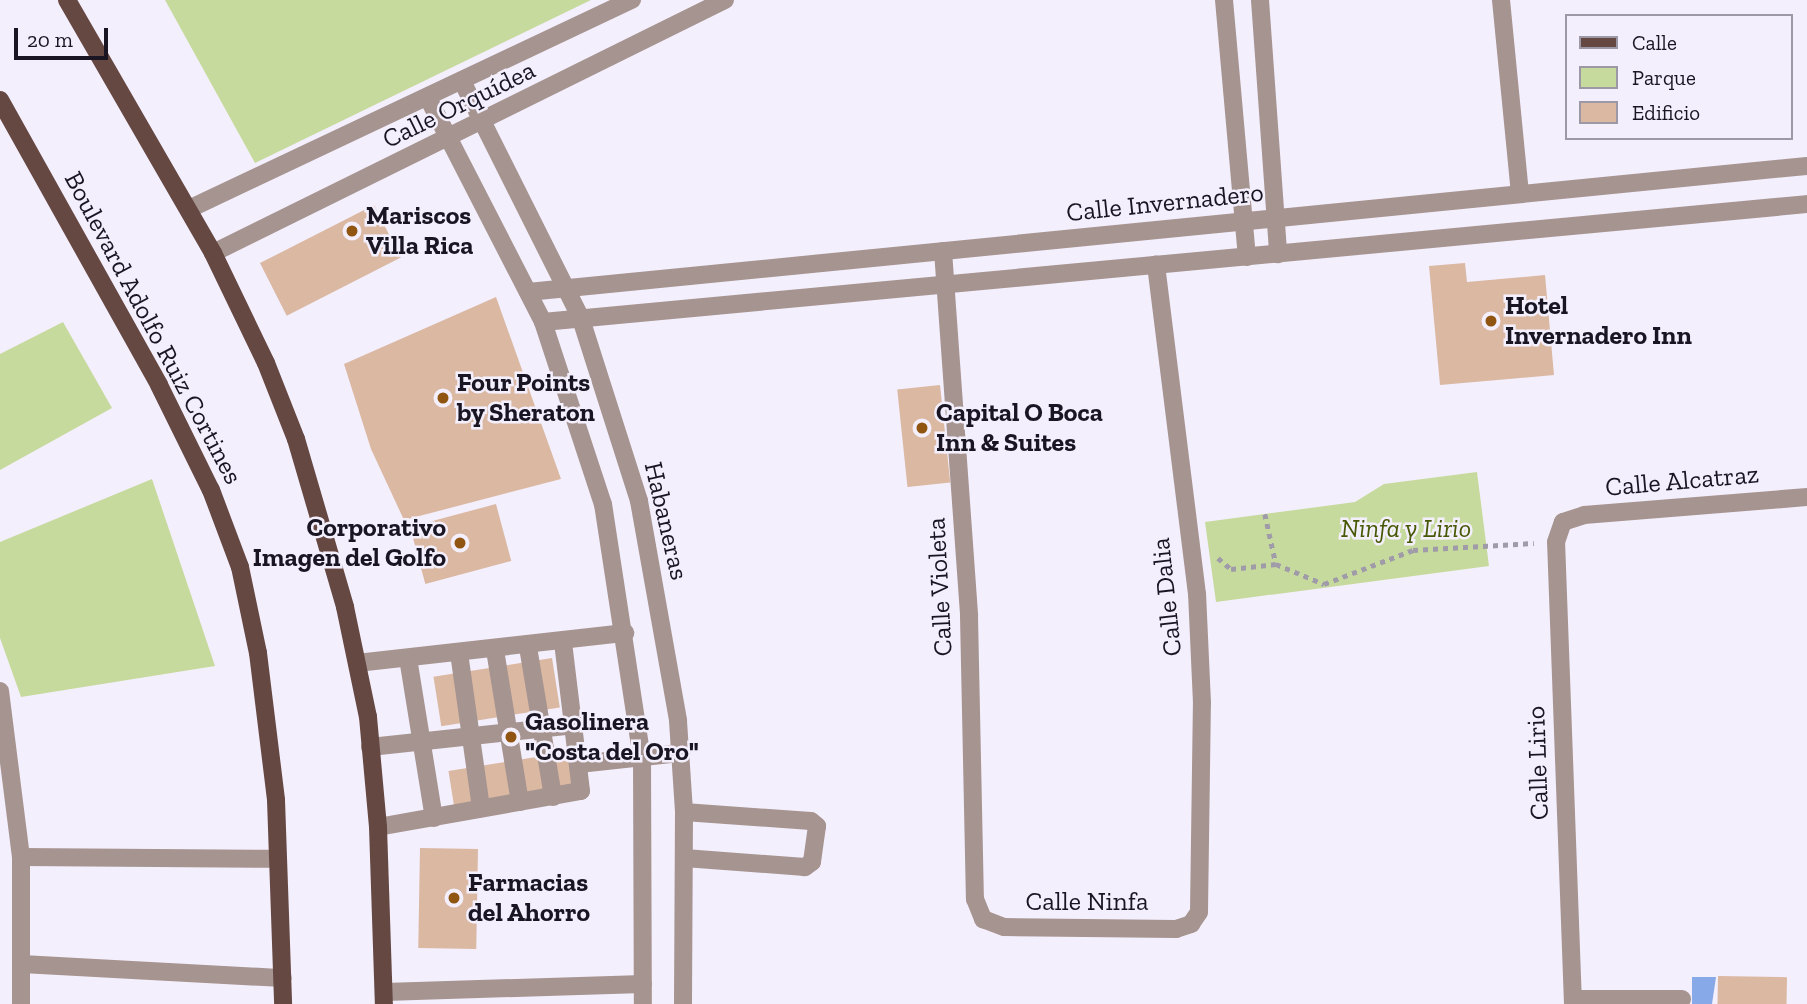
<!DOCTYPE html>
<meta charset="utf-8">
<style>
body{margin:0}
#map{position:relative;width:1807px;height:1004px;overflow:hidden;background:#f4effd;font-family:"Zilla Slab",serif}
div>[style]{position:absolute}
.green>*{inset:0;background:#c7da9d}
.water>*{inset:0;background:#87a9e7}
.building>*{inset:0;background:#dab8a2;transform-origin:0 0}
.path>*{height:4.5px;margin-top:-2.25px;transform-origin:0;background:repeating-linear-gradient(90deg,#a09ba8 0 5px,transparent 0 10px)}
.minor>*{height:18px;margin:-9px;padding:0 9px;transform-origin:9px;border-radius:9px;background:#a69490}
.major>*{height:18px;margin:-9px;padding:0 9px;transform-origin:9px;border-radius:9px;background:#664843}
.dots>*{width:19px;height:19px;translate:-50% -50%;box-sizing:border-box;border:4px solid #f4effd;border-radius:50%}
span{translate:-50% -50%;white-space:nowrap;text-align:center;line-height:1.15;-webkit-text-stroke:5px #f4effd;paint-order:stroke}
.street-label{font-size:26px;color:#1a1522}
.poi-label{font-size:26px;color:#1a1522;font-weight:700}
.left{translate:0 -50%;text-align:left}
.right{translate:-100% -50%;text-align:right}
.park-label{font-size:26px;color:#485905;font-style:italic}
.legend{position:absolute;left:1565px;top:14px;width:228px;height:126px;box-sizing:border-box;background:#f4effd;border:2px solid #9d98a5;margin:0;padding:9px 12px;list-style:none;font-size:21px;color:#1a1522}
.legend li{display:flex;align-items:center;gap:14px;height:35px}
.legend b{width:35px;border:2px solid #9d98a5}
.scale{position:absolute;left:14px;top:28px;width:94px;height:32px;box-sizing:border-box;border:4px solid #1a1522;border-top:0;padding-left:9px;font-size:21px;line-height:24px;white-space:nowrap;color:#1a1522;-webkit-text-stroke:5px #f4effd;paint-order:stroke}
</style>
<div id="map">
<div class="green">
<div style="clip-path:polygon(165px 0,591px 0,255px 163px)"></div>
<div style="clip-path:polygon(63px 322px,112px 408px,0 470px,0 354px)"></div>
<div style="clip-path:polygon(1477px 472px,1489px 566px,1216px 602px,1205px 522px,1355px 502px,1384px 484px)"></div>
<div style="clip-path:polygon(152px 479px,215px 666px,21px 697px,0 638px,0 542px)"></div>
</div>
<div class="water">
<div style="clip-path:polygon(1692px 977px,1716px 977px,1712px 1004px,1692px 1004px)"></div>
</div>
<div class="building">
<div style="left:374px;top:205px;width:59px;height:128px;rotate:63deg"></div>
<div style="clip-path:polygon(1465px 263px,1467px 282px,1545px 275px,1554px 375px,1440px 385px,1429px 266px)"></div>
<div style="clip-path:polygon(496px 297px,561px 479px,404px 520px,371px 449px,344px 364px)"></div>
<div style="left:940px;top:385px;width:98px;height:43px;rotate:84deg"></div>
<div style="left:496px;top:504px;width:59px;height:89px;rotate:75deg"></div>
<div style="left:552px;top:658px;width:50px;height:120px;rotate:81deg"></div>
<div style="left:568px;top:752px;width:39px;height:121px;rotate:81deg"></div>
<div style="left:420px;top:848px;width:58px;height:100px;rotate:1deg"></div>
<div style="left:1718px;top:976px;width:69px;height:28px;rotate:1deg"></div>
</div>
<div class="path">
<div style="left:1265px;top:514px;width:51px;rotate:77.6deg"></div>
<div style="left:1218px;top:558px;width:17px;rotate:40deg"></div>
<div style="left:1231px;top:569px;width:45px;rotate:-6.3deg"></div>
<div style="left:1276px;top:564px;width:52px;rotate:22.6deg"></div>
<div style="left:1324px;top:584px;width:95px;rotate:-20.9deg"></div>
<div style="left:1413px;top:550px;width:121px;rotate:-3.3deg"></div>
</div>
<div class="minor">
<div style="left:1224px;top:0;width:258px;rotate:84.9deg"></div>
<div style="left:1260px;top:0;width:255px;rotate:85.9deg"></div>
<div style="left:1501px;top:0;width:195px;rotate:84.4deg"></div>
<div style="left:462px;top:81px;width:266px;rotate:63.4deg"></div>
<div style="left:581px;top:319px;width:191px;rotate:72.3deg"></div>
<div style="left:639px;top:501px;width:223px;rotate:79.9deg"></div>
<div style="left:678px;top:721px;width:91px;rotate:86.2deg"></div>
<div style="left:684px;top:812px;width:192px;rotate:90.3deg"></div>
<div style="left:428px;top:98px;width:252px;rotate:62.8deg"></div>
<div style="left:543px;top:322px;width:192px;rotate:71.8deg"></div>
<div style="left:603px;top:504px;width:257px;rotate:81.3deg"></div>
<div style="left:642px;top:758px;width:246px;rotate:89.8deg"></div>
<div style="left:189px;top:209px;width:490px;rotate:-25.3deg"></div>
<div style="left:943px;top:251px;width:366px;rotate:85.9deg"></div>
<div style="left:969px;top:616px;width:283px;rotate:88.8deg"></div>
<div style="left:975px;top:899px;width:22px;rotate:68deg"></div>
<div style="left:983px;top:919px;width:22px;rotate:21deg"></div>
<div style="left:1004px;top:927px;width:172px;rotate:0.7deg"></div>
<div style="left:1176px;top:929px;width:16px;rotate:-18deg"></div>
<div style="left:1191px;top:924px;width:14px;rotate:-56deg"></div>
<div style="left:1199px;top:912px;width:209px;rotate:-89.2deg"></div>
<div style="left:1202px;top:703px;width:109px;rotate:-92.6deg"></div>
<div style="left:1197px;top:594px;width:332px;rotate:-97.1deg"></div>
<div style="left:213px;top:253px;width:571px;rotate:-26.3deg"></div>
<div style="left:528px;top:292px;width:1285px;rotate:-5.63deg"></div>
<div style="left:543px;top:322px;width:1269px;rotate:-5.33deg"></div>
<div style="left:528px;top:647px;width:152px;rotate:80.5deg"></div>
<div style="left:495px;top:650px;width:154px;rotate:80.7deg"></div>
<div style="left:459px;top:653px;width:157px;rotate:81.9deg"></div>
<div style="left:408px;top:658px;width:162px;rotate:80.8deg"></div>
<div style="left:357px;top:663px;width:270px;rotate:-6.4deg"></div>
<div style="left:0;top:691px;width:167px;rotate:82.8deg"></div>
<div style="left:21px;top:857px;width:147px;rotate:90deg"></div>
<div style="left:370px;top:747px;width:206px;rotate:-6.1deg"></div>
<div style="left:579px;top:764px;width:103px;rotate:-6.2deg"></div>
<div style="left:684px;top:812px;width:127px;rotate:4.1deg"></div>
<div style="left:811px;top:821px;width:8px;rotate:40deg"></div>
<div style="left:817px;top:826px;width:36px;rotate:98deg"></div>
<div style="left:812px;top:862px;width:9px;rotate:144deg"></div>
<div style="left:805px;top:867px;width:121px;rotate:-175.7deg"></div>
<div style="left:378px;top:827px;width:206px;rotate:-10.1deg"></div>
<div style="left:581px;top:791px;width:149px;rotate:-96.9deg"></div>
<div style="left:21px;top:857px;width:257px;rotate:0.4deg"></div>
<div style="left:22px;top:964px;width:261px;rotate:3.1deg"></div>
<div style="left:385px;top:992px;width:258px;rotate:-1.8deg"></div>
<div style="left:1573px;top:999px;width:109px"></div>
<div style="left:1573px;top:1004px;width:462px;rotate:-92.1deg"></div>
<div style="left:1556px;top:542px;width:21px;rotate:-71deg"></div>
<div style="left:1563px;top:522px;width:22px;rotate:-18deg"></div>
<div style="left:1584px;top:515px;width:224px;rotate:-4.6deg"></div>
</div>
<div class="major">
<div style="left:67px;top:0;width:292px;rotate:60deg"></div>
<div style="left:213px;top:253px;width:122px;rotate:64.3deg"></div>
<div style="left:266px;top:363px;width:82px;rotate:68.5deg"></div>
<div style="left:296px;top:439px;width:175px;rotate:73.7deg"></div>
<div style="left:345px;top:607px;width:112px;rotate:78.2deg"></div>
<div style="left:368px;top:717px;width:110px;rotate:84.8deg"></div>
<div style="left:378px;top:827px;width:177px;rotate:88.1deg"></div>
<div style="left:0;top:100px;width:326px;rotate:60.8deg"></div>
<div style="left:159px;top:385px;width:117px;rotate:63.7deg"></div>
<div style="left:211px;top:490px;width:82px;rotate:69.4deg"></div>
<div style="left:240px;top:567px;width:88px;rotate:78.2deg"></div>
<div style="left:258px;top:653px;width:148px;rotate:83deg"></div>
<div style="left:276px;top:800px;width:204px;rotate:88deg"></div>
</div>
<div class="dots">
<div style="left:352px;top:231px;background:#8f5511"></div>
<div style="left:1491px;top:321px;background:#8f5511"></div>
<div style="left:443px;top:398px;background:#8f5511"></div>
<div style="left:922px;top:428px;background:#8f5511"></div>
<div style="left:460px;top:543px;background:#8f5511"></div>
<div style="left:511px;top:737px;background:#8f5511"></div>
<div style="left:454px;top:898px;background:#8f5511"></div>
</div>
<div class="street-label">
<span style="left:459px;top:105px;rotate:-26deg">Calle Orquídea</span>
<span style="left:1165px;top:203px;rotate:-6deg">Calle Invernadero</span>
<span style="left:153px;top:328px;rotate:62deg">Boulevard Adolfo Ruiz Cortines</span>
<span style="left:1682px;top:481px;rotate:-5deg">Calle Alcatraz</span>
<span style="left:666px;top:521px;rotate:77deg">Habaneras</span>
<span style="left:940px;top:587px;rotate:-93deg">Calle Violeta</span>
<span style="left:1167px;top:597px;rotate:-96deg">Calle Dalia</span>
<span style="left:1538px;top:763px;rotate:-92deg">Calle Lirio</span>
<span style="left:1087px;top:902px">Calle Ninfa</span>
</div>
<div class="poi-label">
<span class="left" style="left:366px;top:231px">Mariscos<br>Villa Rica</span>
<span class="left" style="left:1505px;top:321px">Hotel<br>Invernadero Inn</span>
<span class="left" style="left:457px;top:398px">Four Points<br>by Sheraton</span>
<span class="left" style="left:936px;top:428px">Capital O Boca<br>Inn &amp; Suites</span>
<span class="right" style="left:446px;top:543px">Corporativo<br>Imagen del Golfo</span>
<span class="left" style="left:525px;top:737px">Gasolinera<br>"Costa del Oro"</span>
<span class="left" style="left:468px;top:898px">Farmacias<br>del Ahorro</span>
</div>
<div class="park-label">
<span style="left:1406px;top:529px">Ninfa y Lirio</span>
</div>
<ul class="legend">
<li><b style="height:9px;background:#664843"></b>Calle</li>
<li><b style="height:19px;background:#c7da9d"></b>Parque</li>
<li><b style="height:19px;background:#dab8a2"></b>Edificio</li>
</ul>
<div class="scale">20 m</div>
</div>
